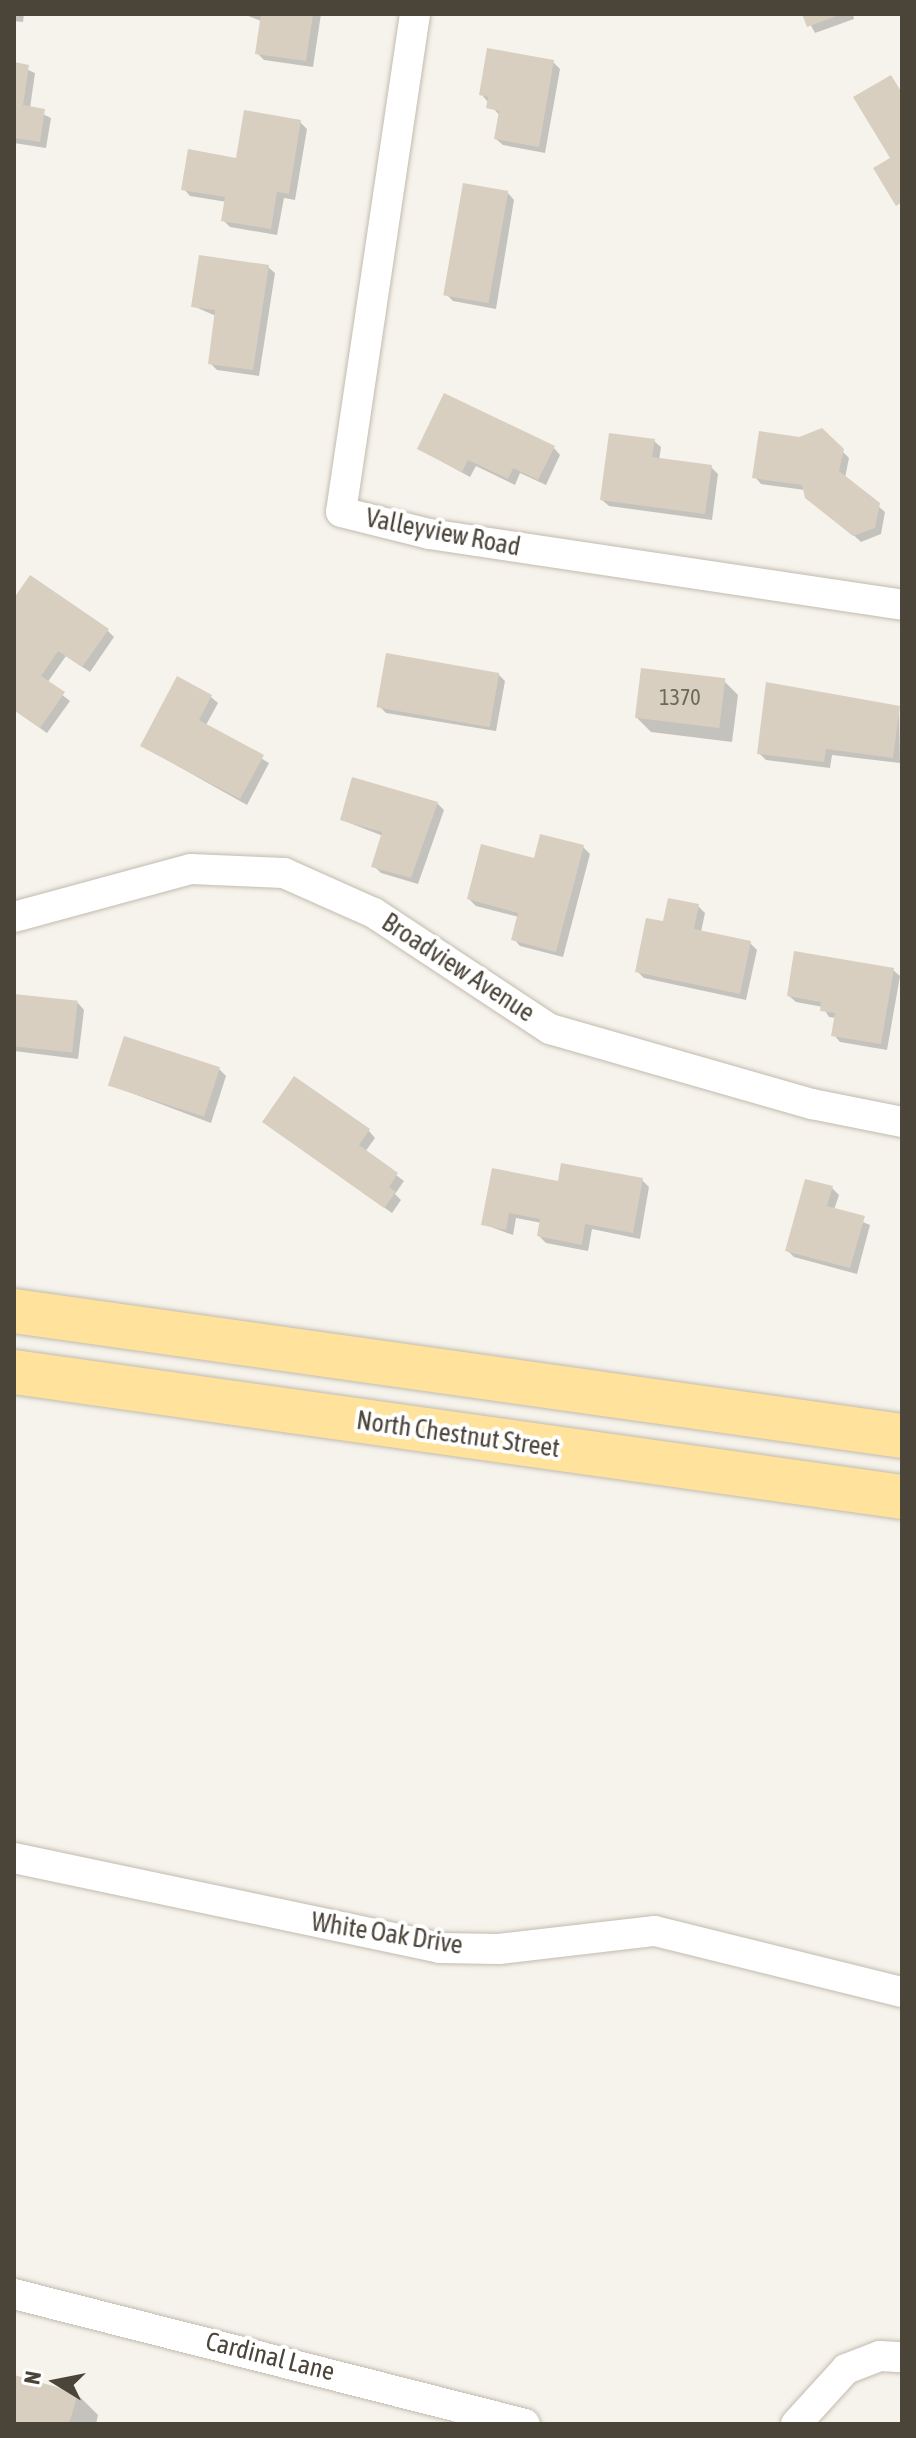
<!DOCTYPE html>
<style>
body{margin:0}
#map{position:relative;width:916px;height:2438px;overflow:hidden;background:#f6f3ec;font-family:"Asap Condensed",sans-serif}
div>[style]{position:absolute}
.shadow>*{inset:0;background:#0003}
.building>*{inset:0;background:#d8cfc1;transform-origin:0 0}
.roads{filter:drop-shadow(0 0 2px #c2bbae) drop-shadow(0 0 2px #c2bbae)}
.street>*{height:30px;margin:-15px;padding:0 15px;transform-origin:15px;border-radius:15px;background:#fff}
.primary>*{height:44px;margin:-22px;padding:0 22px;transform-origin:22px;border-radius:22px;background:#ffe39c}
span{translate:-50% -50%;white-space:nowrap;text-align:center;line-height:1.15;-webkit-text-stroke:8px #fff;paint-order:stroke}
.number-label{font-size:22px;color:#6e675b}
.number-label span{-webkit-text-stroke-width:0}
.street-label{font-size:26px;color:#4b4439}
.frame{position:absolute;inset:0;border:16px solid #4b4439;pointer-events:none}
.north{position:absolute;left:16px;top:2342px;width:80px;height:80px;-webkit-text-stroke:6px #fff;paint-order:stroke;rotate:280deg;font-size:22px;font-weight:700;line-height:32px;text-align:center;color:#4b4439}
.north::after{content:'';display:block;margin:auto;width:28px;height:36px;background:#4b4439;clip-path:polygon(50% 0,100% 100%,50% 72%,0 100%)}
</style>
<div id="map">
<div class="shadow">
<div style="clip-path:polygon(14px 14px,24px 14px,23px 22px,14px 21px)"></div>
<div style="clip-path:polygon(243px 14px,321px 14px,313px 67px,264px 60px,257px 53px,261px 21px)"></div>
<div style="clip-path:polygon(805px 14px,853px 14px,854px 19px,815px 33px)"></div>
<div style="clip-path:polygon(553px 62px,560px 69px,545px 153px,503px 145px,496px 139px,500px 116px,482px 95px)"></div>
<div style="clip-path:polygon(14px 64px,35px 73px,30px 108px,51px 118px,46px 148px,14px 143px)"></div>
<div style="clip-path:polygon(300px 122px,307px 129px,295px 200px,284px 198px,277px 235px,230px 227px,223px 220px,227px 202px,190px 196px,184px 189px)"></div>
<div style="clip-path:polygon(508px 193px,514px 200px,496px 309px,453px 301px,446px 294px)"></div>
<div style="clip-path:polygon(268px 267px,275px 273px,259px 376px,217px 370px,210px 363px,216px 316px,193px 306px)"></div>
<div style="clip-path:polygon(821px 430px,849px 458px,845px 478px,885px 512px,881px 534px,861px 542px,805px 490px,761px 484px,755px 477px,800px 439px)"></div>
<div style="clip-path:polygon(654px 441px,661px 447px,659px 460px,711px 467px,718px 474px,712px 520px,609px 506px,602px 500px)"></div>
<div style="clip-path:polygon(554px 448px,560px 455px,546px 485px,520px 473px,515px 485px,476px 466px,470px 477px,419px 449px)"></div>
<div style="clip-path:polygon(14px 602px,107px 630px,114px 637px,90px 672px,66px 656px,47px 683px,70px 701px,47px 733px,14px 710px)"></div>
<div style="clip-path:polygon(498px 674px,505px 681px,496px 731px,386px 713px,379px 706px)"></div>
<div style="clip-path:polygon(724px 681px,738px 695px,732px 742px,651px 732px,636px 717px)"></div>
<div style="clip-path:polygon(211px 697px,218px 703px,206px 725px,269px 763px,247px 805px,142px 746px)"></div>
<div style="clip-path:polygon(899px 708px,900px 763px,832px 755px,830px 768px,766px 760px,759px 753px)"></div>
<div style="clip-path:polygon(437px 803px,444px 810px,418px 884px,381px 873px,374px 866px,383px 836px,342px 820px)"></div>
<div style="clip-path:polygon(583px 847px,590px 854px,563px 957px,520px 946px,514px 939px,519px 917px,476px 906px,469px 899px,536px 860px)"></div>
<div style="clip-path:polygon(698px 906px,705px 913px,701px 932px,750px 943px,757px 950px,746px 1000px,644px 978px,637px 971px,664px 924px)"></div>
<div style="clip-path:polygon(893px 970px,900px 976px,887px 1050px,840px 1042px,834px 1035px,837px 1018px,829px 1017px,823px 1007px,796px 1002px,789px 996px)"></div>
<div style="clip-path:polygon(14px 996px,78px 1003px,84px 1010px,78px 1059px,14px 1051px)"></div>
<div style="clip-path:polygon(219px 1069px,226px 1076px,211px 1123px,110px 1085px)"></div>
<div style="clip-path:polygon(264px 1122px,369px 1131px,375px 1138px,365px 1152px,404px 1181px,395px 1194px,401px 1200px,392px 1213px)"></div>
<div style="clip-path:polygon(642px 1180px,649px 1187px,640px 1239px,592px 1229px,588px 1251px,546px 1243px,539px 1236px,542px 1223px,516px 1218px,513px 1235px,483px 1224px,559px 1184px)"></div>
<div style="clip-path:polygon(832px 1188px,839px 1195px,834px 1210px,870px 1225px,857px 1274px,794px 1257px,787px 1250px)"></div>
<div style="clip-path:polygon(14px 2377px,77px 2394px,98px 2415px,96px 2424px,14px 2424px)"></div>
</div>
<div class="building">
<div style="clip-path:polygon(261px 14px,313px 14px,306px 61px,255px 54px)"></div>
<div style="clip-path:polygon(802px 14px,842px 14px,807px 27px)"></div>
<div style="clip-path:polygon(487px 48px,554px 60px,539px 147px,494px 139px,499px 111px,486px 108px,488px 97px,479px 95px)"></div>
<div style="clip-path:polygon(14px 62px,29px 65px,23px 105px,45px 109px,40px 142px,14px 138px)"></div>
<div style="clip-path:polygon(891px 75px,902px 93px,902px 202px,896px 206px,873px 168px,890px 158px,853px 97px)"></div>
<div style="clip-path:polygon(244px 110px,301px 120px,289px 194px,277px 192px,271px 229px,221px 221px,225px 197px,181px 190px,188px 149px,236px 158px)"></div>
<div style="left:463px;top:183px;width:46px;height:114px;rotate:10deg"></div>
<div style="clip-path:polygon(199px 255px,269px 265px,253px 370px,208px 364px,215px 310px,191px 307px)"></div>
<div style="clip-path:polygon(444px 393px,555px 446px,538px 480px,513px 468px,508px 479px,468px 460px,462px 472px,417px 449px)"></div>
<div style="clip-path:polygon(822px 428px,844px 449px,839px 471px,880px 503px,875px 528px,853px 536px,805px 498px,802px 485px,752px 478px,759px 431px,799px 437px)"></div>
<div style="clip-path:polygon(609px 433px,655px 439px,652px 457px,712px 465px,705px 514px,600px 500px)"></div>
<div style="clip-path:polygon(30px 575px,109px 629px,82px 667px,58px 651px,41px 676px,65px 692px,40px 728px,14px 710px,14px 598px)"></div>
<div style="left:386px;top:653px;width:115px;height:55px;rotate:10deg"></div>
<div style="left:641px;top:668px;width:85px;height:50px;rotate:7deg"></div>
<div style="clip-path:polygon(177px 676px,212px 695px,199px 720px,264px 755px,240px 799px,140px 746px)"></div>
<div style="clip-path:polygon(766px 682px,900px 706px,893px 758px,826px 749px,824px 762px,757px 754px)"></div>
<div style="clip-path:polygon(352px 777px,438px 802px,411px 878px,371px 867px,382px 832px,340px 820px)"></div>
<div style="clip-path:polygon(540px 834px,584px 845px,556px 952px,511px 940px,518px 913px,467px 899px,481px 844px,534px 858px)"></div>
<div style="clip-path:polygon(668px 898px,699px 904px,694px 929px,751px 941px,740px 994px,635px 972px,646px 918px,663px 921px)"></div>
<div style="clip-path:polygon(794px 951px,894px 968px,881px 1044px,831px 1036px,835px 1013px,820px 1011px,821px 1002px,787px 996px)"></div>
<div style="left:14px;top:994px;width:64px;height:52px;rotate:6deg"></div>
<div style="left:124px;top:1036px;width:101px;height:52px;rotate:18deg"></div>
<div style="clip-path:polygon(294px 1076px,370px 1129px,359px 1145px,398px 1173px,389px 1187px,396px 1192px,384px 1208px,262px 1122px)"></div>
<div style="clip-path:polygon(561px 1163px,643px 1178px,633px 1233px,585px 1224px,582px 1245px,537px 1236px,540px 1219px,509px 1213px,506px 1230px,481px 1225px,492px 1168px,558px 1181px)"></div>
<div style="clip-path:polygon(805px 1179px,833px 1186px,827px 1206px,865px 1216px,850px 1268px,785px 1251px)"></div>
<div style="clip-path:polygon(14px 2375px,78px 2393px,69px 2424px,14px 2424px)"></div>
</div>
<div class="roads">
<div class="street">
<div style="left:415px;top:14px;width:503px;rotate:98.45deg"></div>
<div style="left:341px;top:512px;width:91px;rotate:14deg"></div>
<div style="left:429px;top:534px;width:478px;rotate:8.5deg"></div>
<div style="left:14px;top:917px;width:183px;rotate:-15.2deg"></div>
<div style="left:191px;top:869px;width:93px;rotate:2.5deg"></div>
<div style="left:284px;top:873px;width:98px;rotate:24deg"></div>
<div style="left:374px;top:913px;width:211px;rotate:33.4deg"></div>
<div style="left:550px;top:1029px;width:273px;rotate:16deg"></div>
<div style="left:812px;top:1104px;width:92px;rotate:11.3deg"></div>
<div style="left:14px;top:1858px;width:435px;rotate:11.9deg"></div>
<div style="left:440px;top:1948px;width:59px;rotate:1deg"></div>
<div style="left:499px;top:1949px;width:157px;rotate:-6.6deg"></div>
<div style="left:655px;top:1931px;width:254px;rotate:13.9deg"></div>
<div style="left:14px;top:2294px;width:527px;rotate:14.27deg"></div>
<div style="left:796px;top:2424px;width:74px;rotate:-47.7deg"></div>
<div style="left:846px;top:2369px;width:36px;rotate:-21deg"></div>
<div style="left:880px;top:2356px;width:22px;rotate:3deg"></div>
</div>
<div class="primary">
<div style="left:14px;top:1311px;width:897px;rotate:8.01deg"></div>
<div style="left:14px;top:1372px;width:897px;rotate:8.01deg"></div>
</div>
</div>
<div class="number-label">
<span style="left:680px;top:698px">1370</span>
</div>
<div class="street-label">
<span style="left:443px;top:533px;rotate:11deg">Valleyview Road</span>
<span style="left:458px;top:968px;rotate:33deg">Broadview Avenue</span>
<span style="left:458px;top:1435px;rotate:8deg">North Chestnut Street</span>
<span style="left:387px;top:1934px;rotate:9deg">White Oak Drive</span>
<span style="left:270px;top:2357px;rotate:14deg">Cardinal Lane</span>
</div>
<div class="frame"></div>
<div class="north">N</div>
</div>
